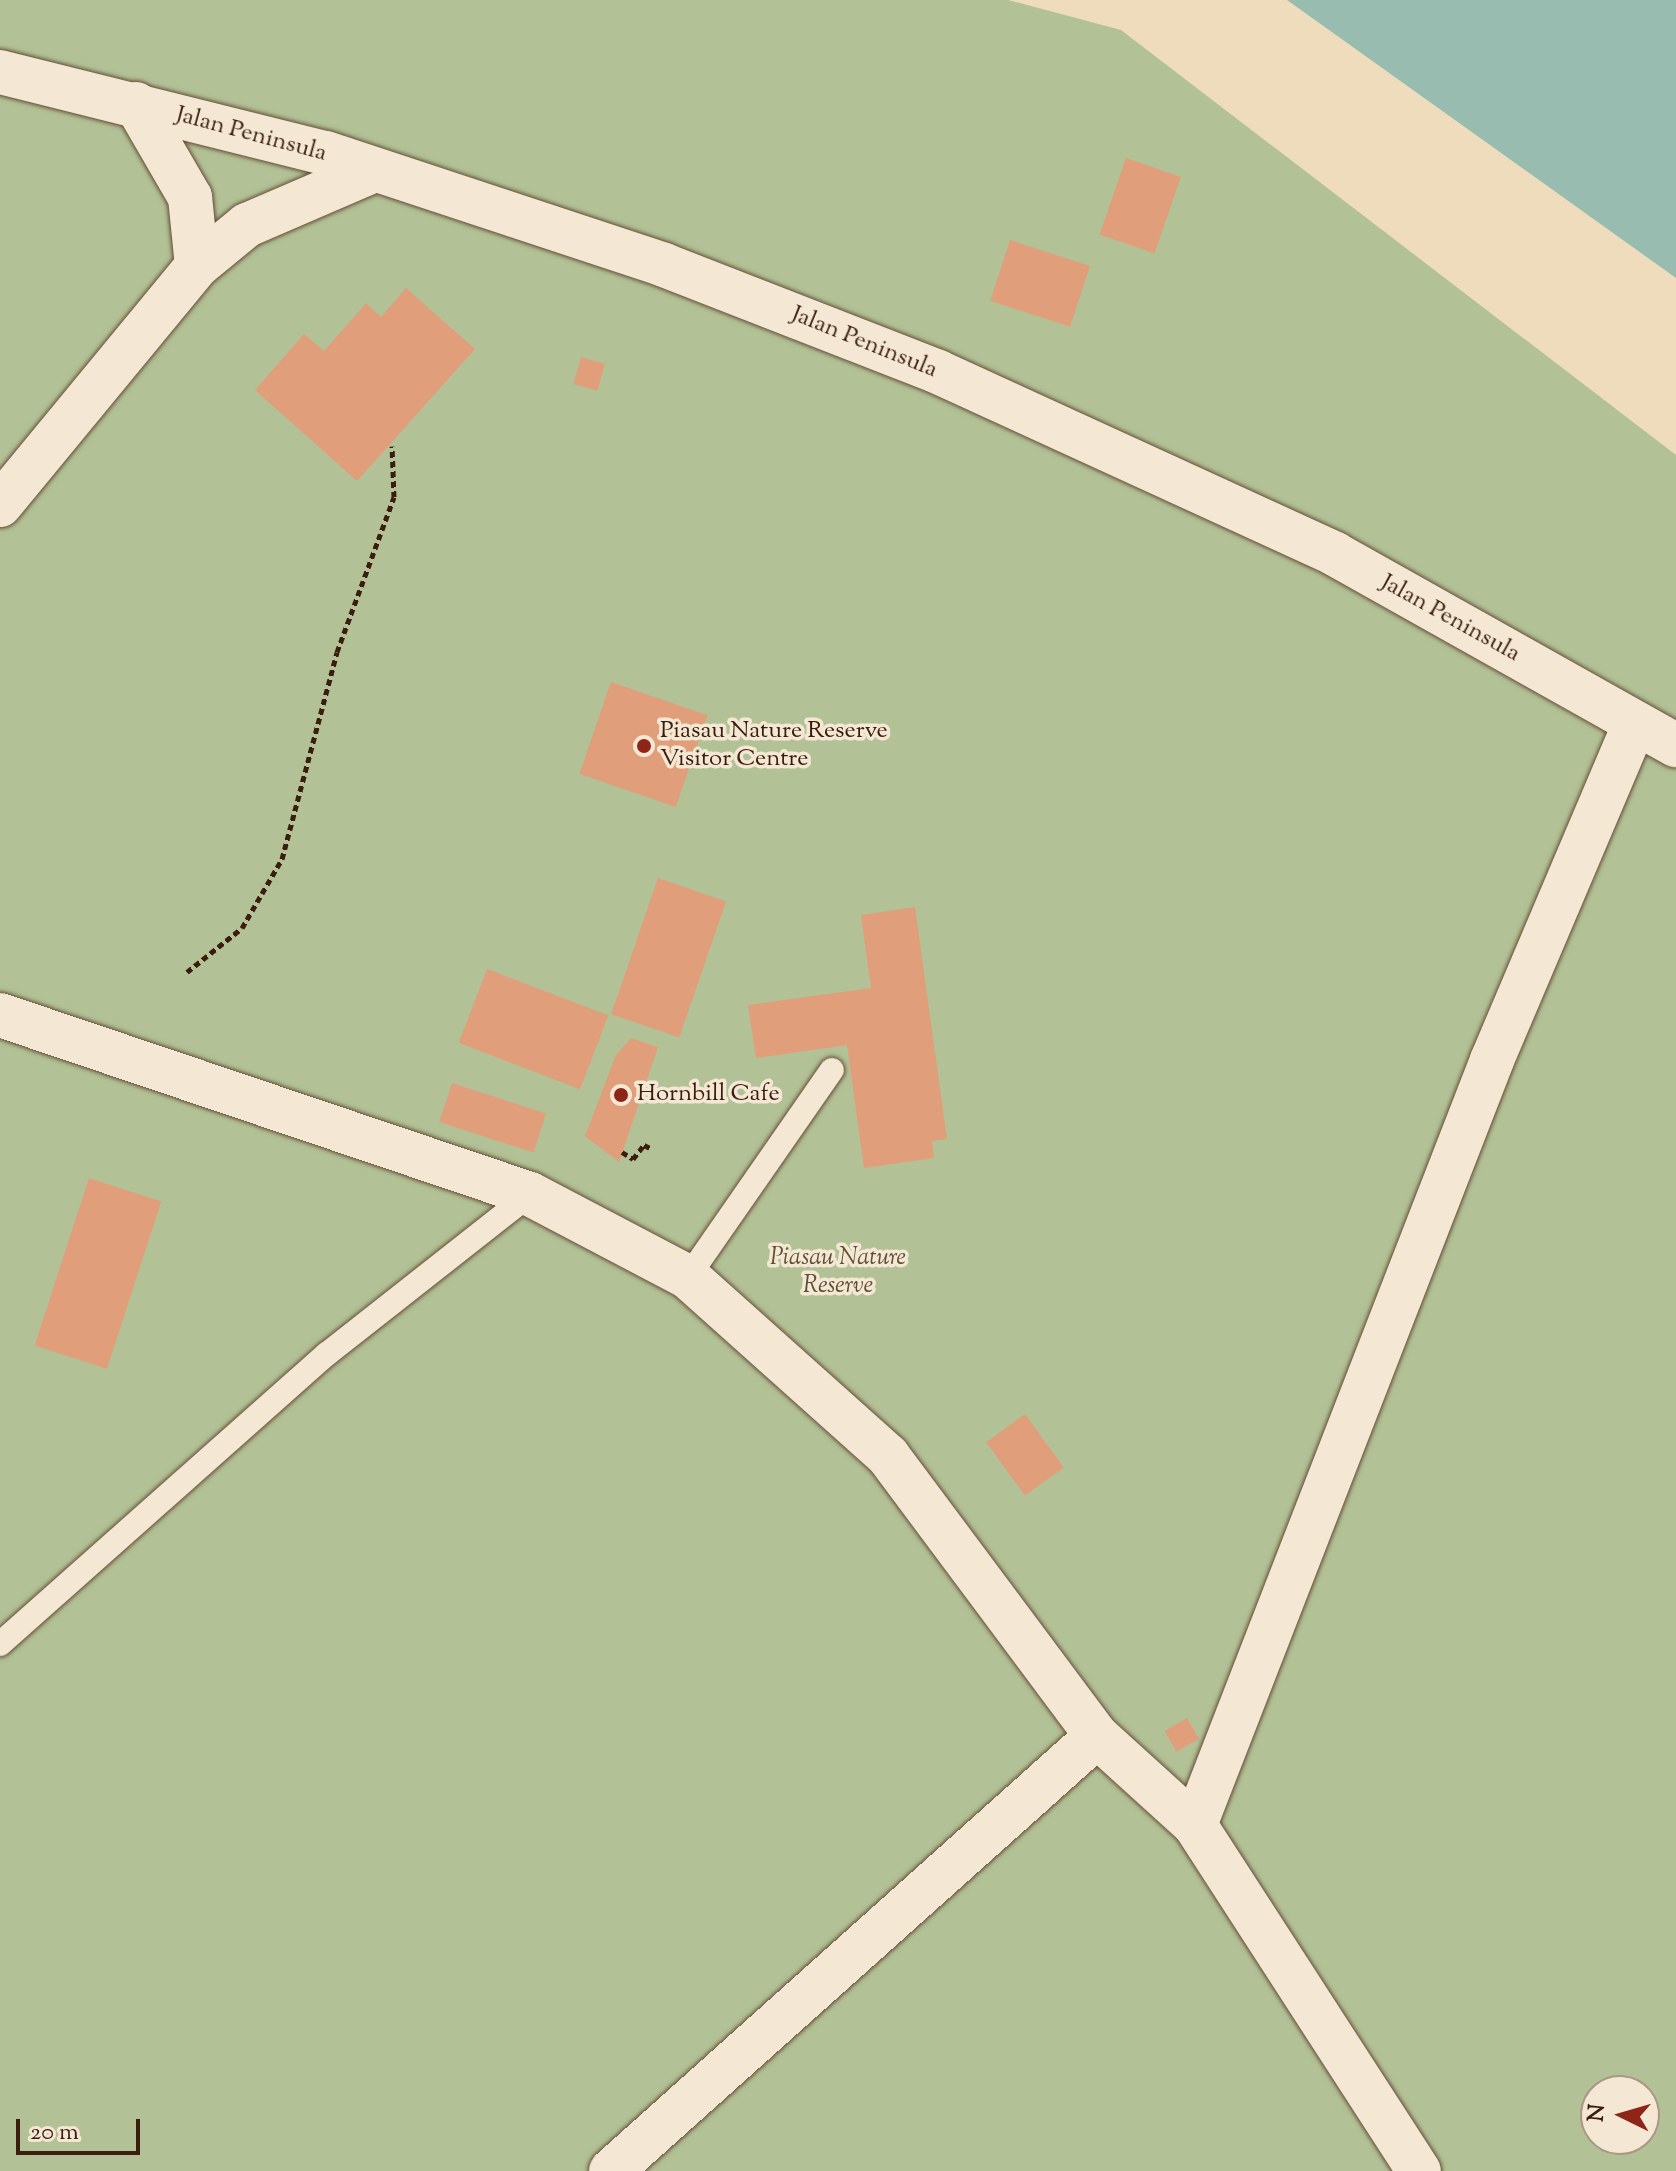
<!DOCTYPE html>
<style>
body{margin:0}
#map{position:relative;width:1676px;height:2171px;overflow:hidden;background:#eedcbd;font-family:"Sorts Mill Goudy",serif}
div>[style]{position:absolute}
.green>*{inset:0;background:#b2c296}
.water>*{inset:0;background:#99bcb1}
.building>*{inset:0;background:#e19e7a;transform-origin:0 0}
.path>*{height:5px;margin-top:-2.5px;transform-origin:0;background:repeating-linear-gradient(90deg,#3a1d0c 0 6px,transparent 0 10px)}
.roads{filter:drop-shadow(0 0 2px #674d38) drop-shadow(0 0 2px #674d38)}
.service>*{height:24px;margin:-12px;padding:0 12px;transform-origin:12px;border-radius:12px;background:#f4e8d4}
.minor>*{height:44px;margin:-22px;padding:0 22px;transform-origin:22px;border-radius:22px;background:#f4e8d4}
.dots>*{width:22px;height:22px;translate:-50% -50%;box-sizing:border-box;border:4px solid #f4e8d4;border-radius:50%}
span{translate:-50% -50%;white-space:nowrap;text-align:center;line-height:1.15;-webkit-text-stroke:7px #f4e8d4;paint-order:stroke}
.street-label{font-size:24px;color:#3a1d0c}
.poi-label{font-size:24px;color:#3a1d0c}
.left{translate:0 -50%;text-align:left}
.park-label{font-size:24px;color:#5e4f35;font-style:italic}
.north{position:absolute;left:1580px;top:2075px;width:80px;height:80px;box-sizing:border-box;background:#f4e8d4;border:2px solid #aa9784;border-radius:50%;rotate:275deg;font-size:22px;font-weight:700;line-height:32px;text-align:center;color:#3a1d0c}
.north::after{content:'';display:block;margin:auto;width:28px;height:36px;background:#8f2418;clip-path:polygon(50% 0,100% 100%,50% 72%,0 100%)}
.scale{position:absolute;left:16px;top:2119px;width:124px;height:36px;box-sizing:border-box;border:4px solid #3a1d0c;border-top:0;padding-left:10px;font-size:24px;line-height:28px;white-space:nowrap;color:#3a1d0c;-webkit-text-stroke:6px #f4e8d4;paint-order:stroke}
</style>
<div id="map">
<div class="green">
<div style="clip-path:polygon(evenodd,0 0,1008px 0,1121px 30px,1676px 455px,1676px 2171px,0 2171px,0 0,1596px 2091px,1644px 2091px,1644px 2139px,1596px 2139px,1596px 2091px)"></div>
</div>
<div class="water">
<div style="clip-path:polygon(1287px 0,1676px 0,1676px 278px)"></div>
</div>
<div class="building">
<div style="left:1126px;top:158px;width:58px;height:81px;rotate:19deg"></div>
<div style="left:1010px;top:240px;width:84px;height:64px;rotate:18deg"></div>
<div style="clip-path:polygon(406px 288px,475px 349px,357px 481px,255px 390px,304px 334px,324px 351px,366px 303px,381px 317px)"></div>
<div style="left:581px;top:357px;width:25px;height:28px;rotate:16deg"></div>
<div style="left:611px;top:682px;width:102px;height:97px;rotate:19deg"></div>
<div style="left:658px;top:878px;width:72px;height:144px;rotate:19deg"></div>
<div style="clip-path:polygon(915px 907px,947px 1139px,932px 1141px,934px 1158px,864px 1168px,847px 1045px,756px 1058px,748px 1005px,871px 988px,861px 915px)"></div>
<div style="left:487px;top:969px;width:130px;height:79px;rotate:21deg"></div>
<div style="clip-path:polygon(631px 1038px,658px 1047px,619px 1162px,585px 1136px,616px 1055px)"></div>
<div style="left:452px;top:1083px;width:99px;height:41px;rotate:18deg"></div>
<div style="left:89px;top:1178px;width:76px;height:176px;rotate:18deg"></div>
<div style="left:1025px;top:1414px;width:66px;height:48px;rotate:54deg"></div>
<div style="left:1187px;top:1718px;width:24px;height:26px;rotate:60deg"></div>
</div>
<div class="path">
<div style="left:187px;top:972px;width:70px;rotate:-38.7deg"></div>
<div style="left:242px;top:928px;width:80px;rotate:-59.9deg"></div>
<div style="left:282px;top:859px;width:214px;rotate:-75.1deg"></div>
<div style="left:337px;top:652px;width:165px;rotate:-69.8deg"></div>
<div style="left:394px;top:497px;width:51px;rotate:-92.2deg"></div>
<div style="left:622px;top:1152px;width:13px;rotate:32deg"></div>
<div style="left:633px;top:1159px;width:18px;rotate:-52deg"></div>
<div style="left:644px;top:1145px;width:9px;rotate:27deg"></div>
</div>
<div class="roads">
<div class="service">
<div style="left:688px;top:1277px;width:252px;rotate:-55.2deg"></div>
<div style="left:0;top:1644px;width:437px;rotate:-41.6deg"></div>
<div style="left:327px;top:1354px;width:258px;rotate:-38.2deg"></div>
</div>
<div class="minor">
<div style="left:0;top:72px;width:336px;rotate:14deg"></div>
<div style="left:326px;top:153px;width:356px;rotate:18.3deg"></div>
<div style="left:664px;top:265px;width:294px;rotate:21.3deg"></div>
<div style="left:938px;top:372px;width:437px;rotate:24.6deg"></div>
<div style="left:1335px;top:554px;width:391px;rotate:29.3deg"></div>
<div style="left:136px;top:104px;width:108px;rotate:59.9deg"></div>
<div style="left:190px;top:197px;width:69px;rotate:84.2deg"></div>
<div style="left:0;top:505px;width:310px;rotate:-50.5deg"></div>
<div style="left:197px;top:266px;width:65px;rotate:-39.4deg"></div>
<div style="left:247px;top:225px;width:132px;rotate:-23.3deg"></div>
<div style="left:0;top:1015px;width:559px;rotate:18.66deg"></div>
<div style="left:530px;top:1194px;width:178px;rotate:27.7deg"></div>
<div style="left:688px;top:1277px;width:268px;rotate:41.8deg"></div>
<div style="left:888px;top:1456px;width:349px;rotate:53.3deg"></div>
<div style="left:1097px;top:1736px;width:132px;rotate:42.2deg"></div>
<div style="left:1195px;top:1825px;width:412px;rotate:57.1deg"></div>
<div style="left:1195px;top:1825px;width:821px;rotate:-68.78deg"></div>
<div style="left:1492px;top:1060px;width:366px;rotate:-67deg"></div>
<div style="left:611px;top:2171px;width:652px;rotate:-41.83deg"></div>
</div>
</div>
<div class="dots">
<div style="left:644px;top:746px;background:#8f2418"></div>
<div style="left:621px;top:1095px;background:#8f2418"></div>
</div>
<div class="street-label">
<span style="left:251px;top:135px;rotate:15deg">Jalan Peninsula</span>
<span style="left:864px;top:343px;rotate:22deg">Jalan Peninsula</span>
<span style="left:1450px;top:619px;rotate:29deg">Jalan Peninsula</span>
</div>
<div class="poi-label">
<span class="left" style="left:660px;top:746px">Piasau Nature Reserve<br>Visitor Centre</span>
<span class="left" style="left:637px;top:1095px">Hornbill Cafe</span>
</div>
<div class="park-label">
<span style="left:838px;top:1273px">Piasau Nature<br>Reserve</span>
</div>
<div class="north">N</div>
<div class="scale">20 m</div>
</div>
